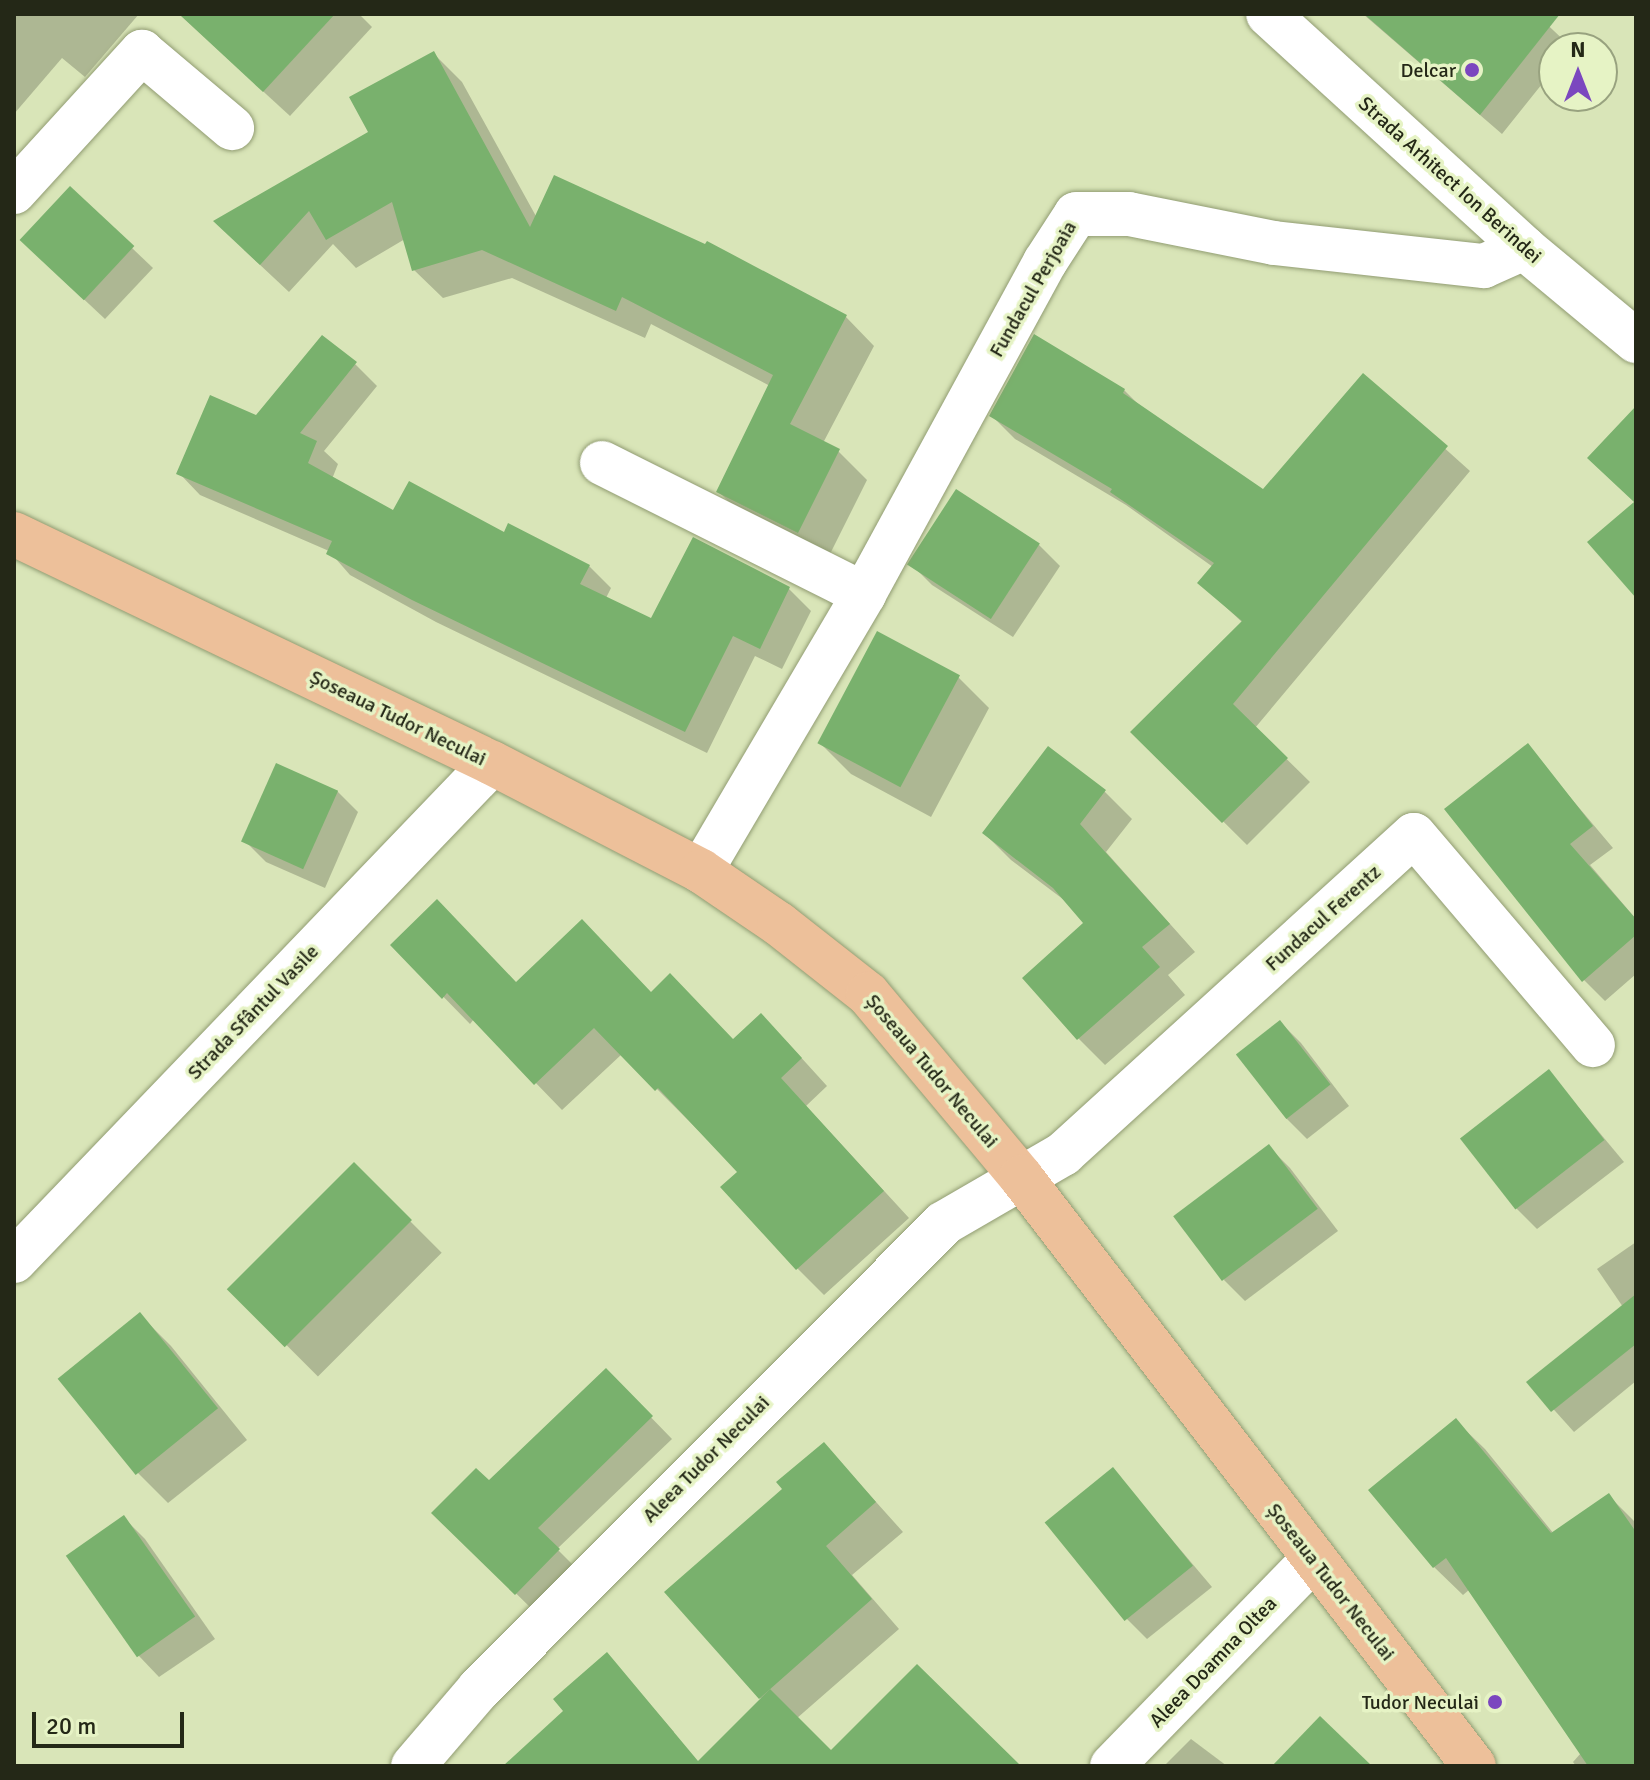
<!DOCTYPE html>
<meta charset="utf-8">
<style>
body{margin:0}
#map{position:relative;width:1650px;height:1780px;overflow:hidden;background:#d9e5b8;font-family:Signika,sans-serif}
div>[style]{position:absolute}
.shadow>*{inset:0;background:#0003;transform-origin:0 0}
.building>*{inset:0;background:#79b16d;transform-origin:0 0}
.roads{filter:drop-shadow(0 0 2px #919c72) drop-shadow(0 0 2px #919c72)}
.minor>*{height:44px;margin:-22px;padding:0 22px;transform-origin:22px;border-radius:22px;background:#fff}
.major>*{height:44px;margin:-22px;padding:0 22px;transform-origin:22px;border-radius:22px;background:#edc09a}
.dots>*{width:22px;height:22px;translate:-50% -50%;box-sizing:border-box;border:4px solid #e6f3c5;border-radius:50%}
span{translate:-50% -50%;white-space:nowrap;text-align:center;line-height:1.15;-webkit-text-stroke:7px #e6f3c5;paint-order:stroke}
.poi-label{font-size:20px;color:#242817}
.right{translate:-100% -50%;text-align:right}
.street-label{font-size:20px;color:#242817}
.frame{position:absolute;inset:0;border:16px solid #242817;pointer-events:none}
.north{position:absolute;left:1538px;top:32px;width:80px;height:80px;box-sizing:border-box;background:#e6f3c5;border:2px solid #98a27f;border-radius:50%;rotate:0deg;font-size:22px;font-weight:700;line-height:32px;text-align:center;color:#242817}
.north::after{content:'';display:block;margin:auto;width:28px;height:36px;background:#7b47bf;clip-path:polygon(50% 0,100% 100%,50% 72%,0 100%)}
.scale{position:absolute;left:32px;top:1712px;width:152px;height:36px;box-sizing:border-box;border:4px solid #242817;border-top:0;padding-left:10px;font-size:24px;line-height:28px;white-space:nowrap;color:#242817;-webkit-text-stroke:6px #e6f3c5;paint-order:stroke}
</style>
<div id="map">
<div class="shadow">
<div style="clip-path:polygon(14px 14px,139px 14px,85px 77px,62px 58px,14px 114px)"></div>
<div style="clip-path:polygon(179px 14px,359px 14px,372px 27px,290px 116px)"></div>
<div style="clip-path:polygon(1363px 14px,1536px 14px,1571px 47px,1554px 48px,1554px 69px,1502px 134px)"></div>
<div style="clip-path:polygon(433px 53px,462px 82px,537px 218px,846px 317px,874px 346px,823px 443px,838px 451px,867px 480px,827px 560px,747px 520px,718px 491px,770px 386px,651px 324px,645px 338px,512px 278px,443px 298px,414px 270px,405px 239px,356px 268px,333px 244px,289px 292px,244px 250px,371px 132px)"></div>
<div style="clip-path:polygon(132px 248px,153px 268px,105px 319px,43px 261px)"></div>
<div style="clip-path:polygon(355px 364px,377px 386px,324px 451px,338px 464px,332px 479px,394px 513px,505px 534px,589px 566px,611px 588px,606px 598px,652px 621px,789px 589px,811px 611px,782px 669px,755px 656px,707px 753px,436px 622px,350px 575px,329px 551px,200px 495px,179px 473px,257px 417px)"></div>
<div style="clip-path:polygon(1363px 375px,1470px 471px,1255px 728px,1310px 782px,1247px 845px,1133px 732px,1243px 623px,1200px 583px,1213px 567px,1126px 505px,1015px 439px,992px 416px,1124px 390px,1143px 409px,1264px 491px)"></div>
<div style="clip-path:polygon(1039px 545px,1060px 566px,1013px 637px,932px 585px,911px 564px)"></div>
<div style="clip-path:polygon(958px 677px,989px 708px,931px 817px,851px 774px,820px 743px)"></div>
<div style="clip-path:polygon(1527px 746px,1613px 848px,1590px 865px,1636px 919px,1636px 974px,1605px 1001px,1584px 980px)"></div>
<div style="clip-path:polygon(1049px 749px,1105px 792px,1132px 819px,1106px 852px,1195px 952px,1168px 975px,1185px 995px,1105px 1065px,1078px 1038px,1086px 923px,1072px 906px,1011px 860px,984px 833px)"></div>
<div style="clip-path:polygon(337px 791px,358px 812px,325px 888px,266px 862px,245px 841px)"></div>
<div style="clip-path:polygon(393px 945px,517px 984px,652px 994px,733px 1041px,787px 1042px,827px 1086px,806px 1106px,909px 1218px,824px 1295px,797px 1268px,740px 1172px,622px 1054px,562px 1110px,474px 1019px,470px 1024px)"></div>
<div style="clip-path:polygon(1280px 1022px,1301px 1043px,1349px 1106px,1307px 1139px,1286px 1118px,1238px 1055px)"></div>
<div style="clip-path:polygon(1549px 1072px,1624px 1162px,1537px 1229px,1516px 1208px,1463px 1139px)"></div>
<div style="clip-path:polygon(1269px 1147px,1290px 1168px,1338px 1231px,1245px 1301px,1224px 1280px)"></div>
<div style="left:354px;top:1165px;width:124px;height:175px;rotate:45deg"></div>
<div style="clip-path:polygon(1636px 1242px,1636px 1326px,1597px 1269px)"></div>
<div style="clip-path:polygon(140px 1315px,171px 1346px,247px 1440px,168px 1503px,137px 1472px)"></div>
<div style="clip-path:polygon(1636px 1336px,1636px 1381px,1574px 1432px,1529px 1382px)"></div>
<div style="clip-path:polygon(606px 1371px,672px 1439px,557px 1549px,579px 1571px,537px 1614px,434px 1513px,489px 1483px)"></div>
<div style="clip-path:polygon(1456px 1421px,1485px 1449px,1554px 1534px,1609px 1496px,1636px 1523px,1636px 1766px,1576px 1766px,1573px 1762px,1581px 1753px,1470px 1589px,1463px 1595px,1434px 1567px)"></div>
<div style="clip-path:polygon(824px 1444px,903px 1532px,852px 1575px,899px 1629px,796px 1719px,831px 1753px,1018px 1766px,696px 1766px,762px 1700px,667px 1592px,785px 1490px)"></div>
<div style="clip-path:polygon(1113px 1470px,1212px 1587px,1147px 1639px,1126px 1618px)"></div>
<div style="clip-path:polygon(124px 1518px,145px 1539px,215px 1639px,159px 1677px,139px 1656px,69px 1556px)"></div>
<div style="clip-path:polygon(607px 1655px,674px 1732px,633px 1766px,506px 1766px,566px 1711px)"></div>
<div style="clip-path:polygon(1191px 1739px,1227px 1766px,1164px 1766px)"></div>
</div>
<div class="building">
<div style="clip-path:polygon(179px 14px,335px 14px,263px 92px)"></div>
<div style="clip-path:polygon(1364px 14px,1560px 14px,1480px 115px)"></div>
<div style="clip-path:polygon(434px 51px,530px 227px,554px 175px,705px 244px,707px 241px,847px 315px,790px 424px,840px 449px,798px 533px,716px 492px,773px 375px,622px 297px,616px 311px,482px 250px,412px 271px,392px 202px,326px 240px,309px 211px,260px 265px,213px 221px,368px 132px,349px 97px)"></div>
<div style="left:70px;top:186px;width:88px;height:74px;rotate:43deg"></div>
<div style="clip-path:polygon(1034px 334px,1125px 389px,1123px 393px,1263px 489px,1363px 373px,1448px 446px,1233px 704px,1288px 758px,1222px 823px,1130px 732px,1242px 621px,1197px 583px,1214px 563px,1110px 492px,1112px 489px,989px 416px)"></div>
<div style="clip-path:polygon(322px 335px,357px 362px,300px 433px,317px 441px,308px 463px,393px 510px,409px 481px,504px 532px,508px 523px,590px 565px,580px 584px,651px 618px,693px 537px,790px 587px,760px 649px,733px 636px,685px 732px,412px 600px,326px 554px,332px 541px,176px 474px,210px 395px,256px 415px)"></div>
<div style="clip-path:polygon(1636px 406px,1636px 598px,1587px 542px,1634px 502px,1587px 458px)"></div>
<div style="left:956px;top:489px;width:100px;height:90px;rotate:33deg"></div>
<div style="left:877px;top:631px;width:94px;height:127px;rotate:28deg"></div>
<div style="clip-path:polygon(1528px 743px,1593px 826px,1570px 844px,1636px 919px,1636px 935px,1582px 982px,1444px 809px)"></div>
<div style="clip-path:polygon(1048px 746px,1106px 790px,1080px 824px,1170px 924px,1142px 947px,1160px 967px,1077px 1040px,1022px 978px,1083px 923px,1053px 888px,982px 833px)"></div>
<div style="left:276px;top:763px;width:68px;height:86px;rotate:24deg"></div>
<div style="clip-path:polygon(437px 899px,516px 982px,582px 919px,651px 992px,670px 973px,733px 1039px,761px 1013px,802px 1058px,781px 1078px,884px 1191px,796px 1270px,720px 1187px,737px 1172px,658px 1088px,655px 1091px,594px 1028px,534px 1085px,447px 993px,442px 999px,390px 945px)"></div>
<div style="left:1280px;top:1020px;width:82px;height:56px;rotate:52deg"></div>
<div style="left:1549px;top:1069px;width:90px;height:113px;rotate:52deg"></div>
<div style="left:1269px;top:1144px;width:81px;height:120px;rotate:53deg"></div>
<div style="left:354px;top:1162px;width:82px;height:180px;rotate:45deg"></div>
<div style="clip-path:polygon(1636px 1294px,1636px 1344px,1551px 1412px,1526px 1382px)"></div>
<div style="left:140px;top:1312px;width:124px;height:106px;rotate:51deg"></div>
<div style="clip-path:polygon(606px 1368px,653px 1416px,538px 1528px,560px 1549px,515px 1595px,431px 1513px,476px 1468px,489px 1480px)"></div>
<div style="clip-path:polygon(1456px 1418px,1551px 1533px,1609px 1493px,1636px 1532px,1636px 1766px,1588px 1766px,1446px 1558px,1433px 1568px,1368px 1490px)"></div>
<div style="clip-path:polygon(824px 1442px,876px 1502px,826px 1546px,872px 1599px,759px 1699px,664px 1592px,782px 1489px,776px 1482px)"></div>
<div style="left:1113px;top:1467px;width:127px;height:88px;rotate:51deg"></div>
<div style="left:124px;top:1515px;width:124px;height:71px;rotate:55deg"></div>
<div style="clip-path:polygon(607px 1652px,698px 1761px,770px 1689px,831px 1750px,917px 1664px,1021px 1766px,503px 1766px,563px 1711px,553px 1699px)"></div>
<div style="clip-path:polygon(1320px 1716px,1372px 1766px,1272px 1766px)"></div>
</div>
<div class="roads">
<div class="minor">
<div style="left:1268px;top:14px;width:347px;rotate:42.4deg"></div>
<div style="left:1524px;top:248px;width:146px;rotate:39.7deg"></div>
<div style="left:14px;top:192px;width:190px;rotate:-47.6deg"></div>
<div style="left:142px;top:52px;width:118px;rotate:40.2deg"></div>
<div style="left:602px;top:463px;width:293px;rotate:26.6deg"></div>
<div style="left:701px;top:871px;width:321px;rotate:-59.5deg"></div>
<div style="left:864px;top:594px;width:378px;rotate:-61.4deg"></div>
<div style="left:1045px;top:262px;width:57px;rotate:-57.1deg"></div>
<div style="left:1076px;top:214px;width:53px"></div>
<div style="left:1129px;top:214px;width:148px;rotate:11.3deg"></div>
<div style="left:1274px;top:243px;width:211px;rotate:6.3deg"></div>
<div style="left:1484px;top:266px;width:44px;rotate:-24.2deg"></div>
<div style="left:14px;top:1261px;width:690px;rotate:-46.17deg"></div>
<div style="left:413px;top:1766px;width:101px;rotate:-49.4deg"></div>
<div style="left:479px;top:1689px;width:658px;rotate:-45.06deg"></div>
<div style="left:944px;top:1223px;width:138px;rotate:-30.1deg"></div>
<div style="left:1063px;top:1154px;width:474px;rotate:-42.3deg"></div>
<div style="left:1414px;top:835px;width:276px;rotate:49.6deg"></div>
<div style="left:1112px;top:1766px;width:289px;rotate:-45.8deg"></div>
</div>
<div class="major">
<div style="left:14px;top:534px;width:530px;rotate:25.6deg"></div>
<div style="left:492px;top:763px;width:235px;rotate:27.3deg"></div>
<div style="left:701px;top:871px;width:94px;rotate:34.2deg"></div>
<div style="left:779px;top:924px;width:113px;rotate:38.2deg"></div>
<div style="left:868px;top:994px;width:239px;rotate:50.1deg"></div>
<div style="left:1021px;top:1177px;width:743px;rotate:52.44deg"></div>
</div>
</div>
<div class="dots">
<div style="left:1472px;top:70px;background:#7b47bf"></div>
<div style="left:1495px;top:1702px;background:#7b47bf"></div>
</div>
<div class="poi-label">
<span class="right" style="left:1456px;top:70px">Delcar</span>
<span class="right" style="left:1479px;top:1702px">Tudor Neculai</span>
</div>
<div class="street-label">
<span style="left:1450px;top:180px;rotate:42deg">Strada Arhitect Ion Berindei</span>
<span style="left:1033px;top:289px;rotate:-60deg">Fundacul Perjoaia</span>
<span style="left:398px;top:718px;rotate:26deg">Șoseaua Tudor Neculai</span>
<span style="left:1323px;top:918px;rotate:-42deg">Fundacul Ferentz</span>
<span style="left:253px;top:1012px;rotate:-46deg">Strada Sfântul Vasile</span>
<span style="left:932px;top:1071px;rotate:50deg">Șoseaua Tudor Neculai</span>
<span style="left:706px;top:1459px;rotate:-45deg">Aleea Tudor Neculai</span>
<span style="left:1331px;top:1582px;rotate:52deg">Șoseaua Tudor Neculai</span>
<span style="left:1213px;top:1662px;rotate:-46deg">Aleea Doamna Oltea</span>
</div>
<div class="frame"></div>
<div class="north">N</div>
<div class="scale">20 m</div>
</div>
